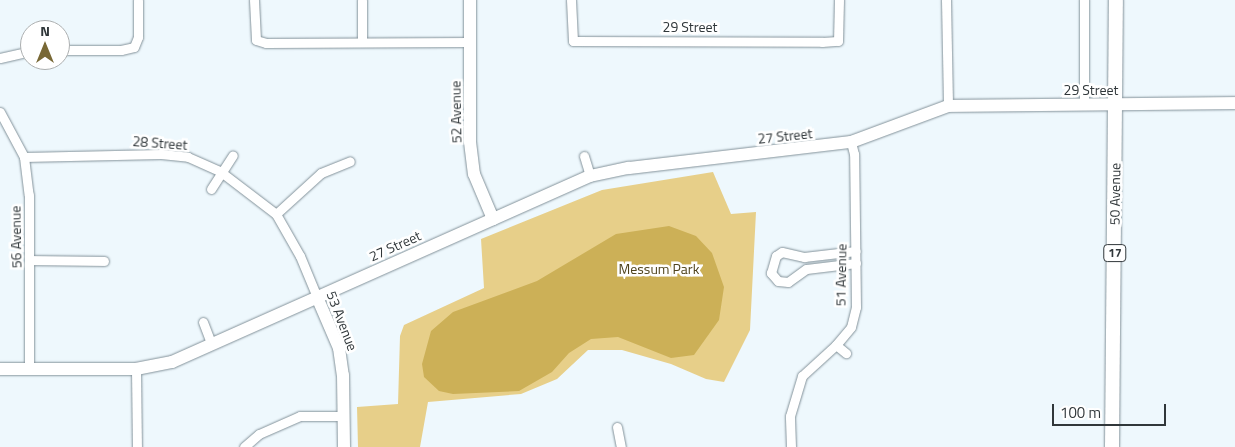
<!DOCTYPE html>
<style>
body{margin:0}
#map{position:relative;width:1235px;height:447px;overflow:hidden;background:#eef8fd;font-family:"Titillium Web",sans-serif}
div>[style]{position:absolute}
.green>*{inset:0;background:#e7cf89}
.water>*{inset:0;background:#ccb057}
.roads{filter:drop-shadow(0 0 1px #83929a) drop-shadow(0 0 1px #83929a)}
.street>*{height:9px;margin:-4.5px;padding:0 4.5px;transform-origin:4.5px;border-radius:4.5px;background:#fff}
.secondary>*{height:12px;margin:-6px;padding:0 6px;transform-origin:6px;border-radius:6px;background:#fff}
.primary>*{height:14px;margin:-7px;padding:0 7px;transform-origin:7px;border-radius:7px;background:#fff}
span{translate:-50% -50%;white-space:nowrap;text-align:center;line-height:1.15;-webkit-text-stroke:5px #fff;paint-order:stroke}
.shield-label span{padding:1px 4px;background:#fff;border:1px solid;border-radius:4px;-webkit-text-stroke-width:0}
.shield-label{font-size:12px;color:#30373a;font-weight:700}
.street-label{font-size:14px;color:#30373a}
.park-label{font-size:14px;color:#4f431d}
.north{position:absolute;left:20px;top:20px;width:50px;height:50px;box-sizing:border-box;background:#fff;border:1px solid #acafb0;border-radius:50%;rotate:0deg;font-size:14px;font-weight:700;line-height:20px;text-align:center;color:#30373a}
.north::after{content:'';display:block;margin:auto;width:18px;height:22px;background:#786835;clip-path:polygon(50% 0,100% 100%,50% 72%,0 100%)}
.scale{position:absolute;left:1052px;top:404px;width:114px;height:22px;box-sizing:border-box;border:2px solid #30373a;border-top:0;padding-left:6px;font-size:15px;line-height:18px;white-space:nowrap;color:#30373a;-webkit-text-stroke:4px #fff;paint-order:stroke}
</style>
<div id="map">
<div class="green">
<div style="clip-path:polygon(713px 172px,731px 214px,756px 212px,750px 330px,724px 382px,706px 379px,671px 364px,622px 350px,588px 350px,557px 379px,521px 394px,428px 402px,420px 447px,358px 447px,357px 407px,398px 404px,400px 336px,404px 325px,484px 288px,481px 239px,602px 190px)"></div>
</div>
<div class="water">
<div style="clip-path:polygon(669px 226px,696px 236px,712px 253px,724px 287px,719px 320px,694px 355px,671px 358px,618px 337px,591px 339px,569px 353px,552px 372px,519px 391px,453px 394px,439px 391px,424px 377px,422px 364px,431px 331px,453px 312px,537px 281px,616px 234px)"></div>
</div>
<div class="roads">
<div class="street">
<div style="left:254px;top:0;width:40px;rotate:87.1deg"></div>
<div style="left:256px;top:40px;width:10px;rotate:17deg"></div>
<div style="left:266px;top:43px;width:204px;rotate:-0.3deg"></div>
<div style="left:362px;top:0;width:41px;rotate:90deg"></div>
<div style="left:571px;top:0;width:41px;rotate:87.2deg"></div>
<div style="left:573px;top:41px;width:249px;rotate:0.2deg"></div>
<div style="left:822px;top:42px;width:16px;rotate:-4deg"></div>
<div style="left:838px;top:41px;width:41px;rotate:-88.6deg"></div>
<div style="left:946px;top:0;width:106px;rotate:88.9deg"></div>
<div style="left:60px;top:50px;width:61px"></div>
<div style="left:121px;top:50px;width:13px;rotate:-13deg"></div>
<div style="left:134px;top:47px;width:11px;rotate:-68deg"></div>
<div style="left:138px;top:37px;width:37px;rotate:-90deg"></div>
<div style="left:0;top:58px;width:31px;rotate:-13deg"></div>
<div style="left:1084px;top:105px;width:105px;rotate:-90deg"></div>
<div style="left:0;top:112px;width:51px;rotate:61.9deg"></div>
<div style="left:24px;top:157px;width:38px;rotate:83deg"></div>
<div style="left:29px;top:195px;width:174px;rotate:90deg"></div>
<div style="left:584px;top:156px;width:21px;rotate:73deg"></div>
<div style="left:24px;top:157px;width:137px;rotate:-1.3deg"></div>
<div style="left:161px;top:154px;width:27px;rotate:6deg"></div>
<div style="left:188px;top:157px;width:36px;rotate:24deg"></div>
<div style="left:221px;top:172px;width:69px;rotate:37.4deg"></div>
<div style="left:276px;top:214px;width:48px;rotate:60.3deg"></div>
<div style="left:300px;top:256px;width:44px;rotate:67.5deg"></div>
<div style="left:211px;top:189px;width:40px;rotate:-57.1deg"></div>
<div style="left:276px;top:214px;width:61px;rotate:-42.3deg"></div>
<div style="left:321px;top:173px;width:31px;rotate:-22deg"></div>
<div style="left:30px;top:260px;width:74px;rotate:0.8deg"></div>
<div style="left:856px;top:263px;width:50px;rotate:173.2deg"></div>
<div style="left:806px;top:269px;width:22px;rotate:144deg"></div>
<div style="left:788px;top:282px;width:10px;rotate:-174deg"></div>
<div style="left:778px;top:281px;width:11px;rotate:-131deg"></div>
<div style="left:771px;top:273px;width:18px;rotate:-74deg"></div>
<div style="left:776px;top:256px;width:7px;rotate:-34deg"></div>
<div style="left:782px;top:252px;width:23px;rotate:13deg"></div>
<div style="left:804px;top:257px;width:52px;rotate:-6.6deg"></div>
<div style="left:203px;top:322px;width:22px;rotate:69deg"></div>
<div style="left:836px;top:345px;width:13px;rotate:39deg"></div>
<div style="left:136px;top:369px;width:78px;rotate:89.3deg"></div>
<div style="left:617px;top:427px;width:20px;rotate:79deg"></div>
<div style="left:244px;top:447px;width:20px;rotate:-41deg"></div>
<div style="left:259px;top:434px;width:45px;rotate:-23.7deg"></div>
<div style="left:300px;top:416px;width:43px"></div>
<div style="left:791px;top:447px;width:31px;rotate:-92deg"></div>
<div style="left:790px;top:416px;width:42px;rotate:-73.3deg"></div>
<div style="left:802px;top:376px;width:46px;rotate:-42.4deg"></div>
<div style="left:836px;top:345px;width:23px;rotate:-50deg"></div>
<div style="left:851px;top:327px;width:21px;rotate:-76deg"></div>
<div style="left:856px;top:307px;width:153px;rotate:-90.7deg"></div>
<div style="left:854px;top:154px;width:12px;rotate:-104deg"></div>
</div>
<div class="secondary">
<div style="left:470px;top:0;width:142px;rotate:90deg"></div>
<div style="left:470px;top:142px;width:32px;rotate:83deg"></div>
<div style="left:474px;top:174px;width:49px;rotate:67.1deg"></div>
<div style="left:317px;top:297px;width:56px;rotate:66.7deg"></div>
<div style="left:339px;top:348px;width:27px;rotate:82deg"></div>
<div style="left:343px;top:375px;width:72px;rotate:89.2deg"></div>
<div style="left:0;top:369px;width:136px"></div>
<div style="left:136px;top:369px;width:37px;rotate:-11deg"></div>
<div style="left:172px;top:362px;width:458px;rotate:-24deg"></div>
<div style="left:590px;top:176px;width:40px;rotate:-12deg"></div>
<div style="left:629px;top:168px;width:224px;rotate:-6.7deg"></div>
<div style="left:851px;top:142px;width:103px;rotate:-20.4deg"></div>
<div style="left:948px;top:106px;width:287px;rotate:-0.6deg"></div>
</div>
<div class="primary">
<div style="left:1112px;top:447px;width:447px;rotate:-89.5deg"></div>
</div>
</div>
<div class="shield-label">
<span style="left:1115px;top:253px">17</span>
</div>
<div class="street-label">
<span style="left:690px;top:27px">29 Street</span>
<span style="left:1091px;top:90px">29 Street</span>
<span style="left:456px;top:112px;rotate:-91deg">52 Avenue</span>
<span style="left:785px;top:136px;rotate:-6deg">27 Street</span>
<span style="left:160px;top:143px;rotate:4deg">28 Street</span>
<span style="left:1115px;top:194px;rotate:-89deg">50 Avenue</span>
<span style="left:16px;top:237px;rotate:-91deg">56 Avenue</span>
<span style="left:395px;top:246px;rotate:-24deg">27 Street</span>
<span style="left:841px;top:275px;rotate:-89deg">51 Avenue</span>
<span style="left:342px;top:321px;rotate:69deg">53 Avenue</span>
</div>
<div class="park-label">
<span style="left:659px;top:269px">Messum Park</span>
</div>
<div class="north">N</div>
<div class="scale">100 m</div>
</div>
